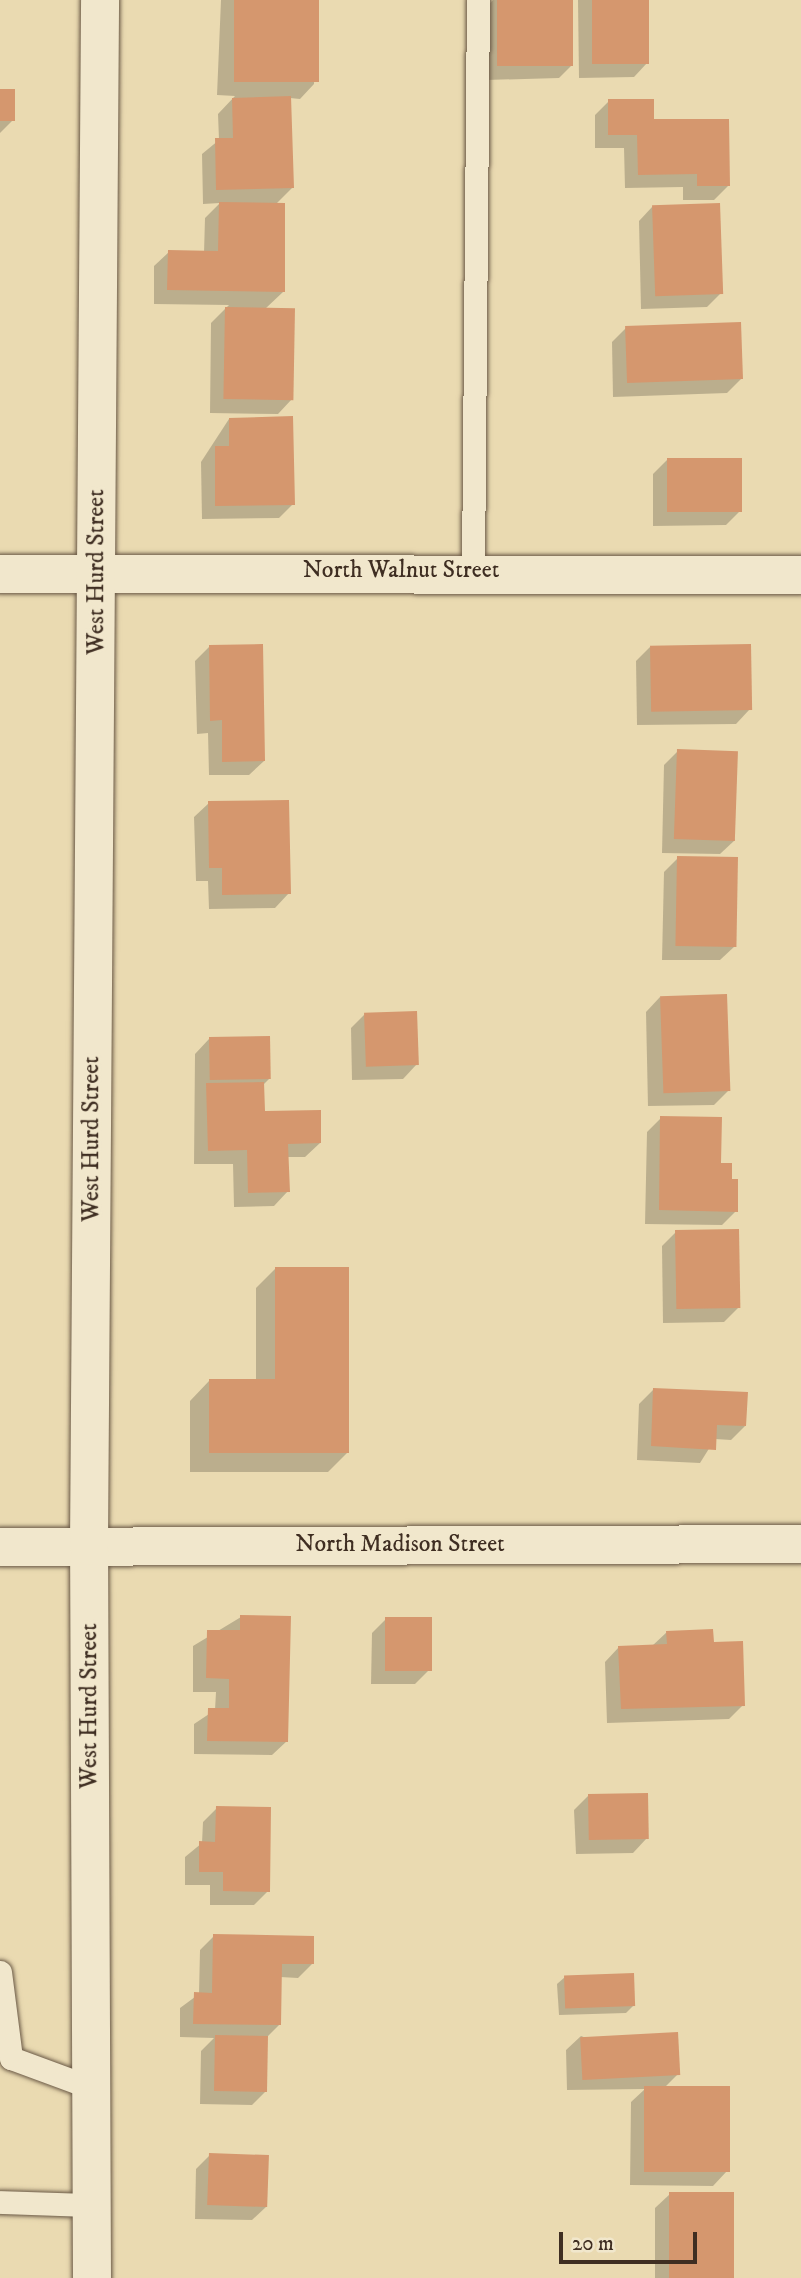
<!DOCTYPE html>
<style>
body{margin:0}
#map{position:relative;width:801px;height:2278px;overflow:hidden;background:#eadab1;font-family:"IM FELL DW Pica",serif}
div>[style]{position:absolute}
.shadow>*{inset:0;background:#0003}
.building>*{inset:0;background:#d5976e;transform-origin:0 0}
.roads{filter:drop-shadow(0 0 2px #6a5946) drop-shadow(0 0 2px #6a5946)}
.service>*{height:23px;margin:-11.5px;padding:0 11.5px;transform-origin:11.5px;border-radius:11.5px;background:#f1e7cc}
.minor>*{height:38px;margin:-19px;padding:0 19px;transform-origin:19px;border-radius:19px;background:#f1e7cc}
span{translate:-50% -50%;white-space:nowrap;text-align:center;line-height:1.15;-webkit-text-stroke:6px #f1e7cc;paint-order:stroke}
.street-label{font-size:24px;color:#3f2e22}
.scale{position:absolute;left:559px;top:2232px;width:138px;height:32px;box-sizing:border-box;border:4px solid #3f2e22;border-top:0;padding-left:9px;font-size:21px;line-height:24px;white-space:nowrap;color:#3f2e22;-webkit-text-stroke:5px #f1e7cc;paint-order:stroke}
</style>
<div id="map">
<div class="shadow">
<div style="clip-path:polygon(221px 0,317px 0,314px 84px,300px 99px,290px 98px,292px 188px,275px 205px,283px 292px,265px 309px,292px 399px,278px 414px,210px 413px,211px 323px,229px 305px,154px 304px,154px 266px,169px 252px,204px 253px,205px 218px,220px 203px,203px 204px,202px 154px,219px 140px,218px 114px,235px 96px,217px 95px)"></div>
<div style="clip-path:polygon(493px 0,571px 0,573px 64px,559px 78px,486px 80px,484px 10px)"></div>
<div style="clip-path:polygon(578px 0,647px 0,648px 62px,634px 77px,579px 78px)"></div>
<div style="clip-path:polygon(0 91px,13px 120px,0 133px)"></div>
<div style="clip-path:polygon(609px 101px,652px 121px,728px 186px,714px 200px,683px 200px,683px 187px,625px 188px,624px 148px,595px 148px,595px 115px)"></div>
<div style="clip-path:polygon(653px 206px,721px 293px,707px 307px,641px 309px,639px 221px)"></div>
<div style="clip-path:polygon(626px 328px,741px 379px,727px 393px,613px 397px,612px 342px)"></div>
<div style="clip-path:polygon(229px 419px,293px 504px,279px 518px,202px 519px,201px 462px)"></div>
<div style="clip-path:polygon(667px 460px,740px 511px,726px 525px,653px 526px,653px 474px)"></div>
<div style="clip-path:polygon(209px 647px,264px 761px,249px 775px,209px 775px,208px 733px,197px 734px,195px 661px)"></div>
<div style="clip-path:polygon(650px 647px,750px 709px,736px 724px,637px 725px,636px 661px)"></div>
<div style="clip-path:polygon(678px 751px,735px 840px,720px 854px,662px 853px,664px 765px)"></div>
<div style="clip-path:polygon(209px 803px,289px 893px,275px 908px,209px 909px,208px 881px,196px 881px,194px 817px)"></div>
<div style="clip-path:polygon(678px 858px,735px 946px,720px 960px,662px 960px,664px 872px)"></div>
<div style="clip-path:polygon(660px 997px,728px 1091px,714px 1105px,648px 1106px,646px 1012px)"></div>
<div style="clip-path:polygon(365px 1014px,417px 1064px,403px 1079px,352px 1080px,351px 1028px)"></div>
<div style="clip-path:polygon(209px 1039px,270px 1078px,262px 1086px,263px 1113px,320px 1143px,305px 1157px,287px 1157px,288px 1191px,274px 1206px,234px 1207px,233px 1164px,194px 1164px,195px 1054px)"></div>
<div style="clip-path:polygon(661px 1118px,719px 1165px,730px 1165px,736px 1211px,722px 1225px,645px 1224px,647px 1132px)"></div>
<div style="clip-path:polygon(676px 1232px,739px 1307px,724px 1322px,663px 1323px,662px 1246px)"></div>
<div style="clip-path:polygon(276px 1268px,347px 1453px,328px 1472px,190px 1472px,190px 1401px,209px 1381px,256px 1381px,256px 1288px)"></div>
<div style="clip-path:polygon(654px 1389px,745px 1426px,731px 1440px,715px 1439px,700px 1463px,637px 1460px,639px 1404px)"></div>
<div style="clip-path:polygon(241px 1617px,287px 1741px,272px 1755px,194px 1754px,194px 1724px,215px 1710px,216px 1692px,193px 1692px,193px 1646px)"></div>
<div style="clip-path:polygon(386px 1619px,429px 1670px,415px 1684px,371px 1684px,372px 1633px)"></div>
<div style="clip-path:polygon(667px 1632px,743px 1705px,729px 1719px,607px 1723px,605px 1662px,619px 1647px,652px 1646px)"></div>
<div style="clip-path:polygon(588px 1796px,647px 1838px,633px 1853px,576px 1854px,574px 1810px)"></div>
<div style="clip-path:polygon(217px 1808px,268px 1891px,254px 1905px,210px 1905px,210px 1885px,185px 1885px,185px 1857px,202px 1843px,203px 1822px)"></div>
<div style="clip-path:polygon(214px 1936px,312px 1964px,298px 1978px,280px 1977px,280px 2024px,267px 2037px,266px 2091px,252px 2105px,200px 2104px,201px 2051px,214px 2038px,180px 2037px,180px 2008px,199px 1994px,200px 1950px)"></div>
<div style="clip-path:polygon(565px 1977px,633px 2006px,626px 2013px,559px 2015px,557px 1984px)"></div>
<div style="clip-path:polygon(581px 2036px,678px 2074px,664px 2088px,727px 2171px,713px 2186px,630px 2185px,631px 2102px,645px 2089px,567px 2090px,566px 2050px)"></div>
<div style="clip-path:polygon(210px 2155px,267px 2206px,252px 2220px,195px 2219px,196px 2169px)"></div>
<div style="clip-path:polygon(670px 2194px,732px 2278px,655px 2278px,655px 2208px)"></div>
</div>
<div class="building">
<div style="left:234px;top:0;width:85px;height:82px"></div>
<div style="left:497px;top:0;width:76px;height:66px"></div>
<div style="left:592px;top:0;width:57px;height:64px"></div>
<div style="left:0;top:89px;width:15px;height:32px"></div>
<div style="clip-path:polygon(291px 96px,294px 188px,216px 190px,215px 138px,233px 138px,232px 98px)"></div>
<div style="clip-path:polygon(608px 99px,654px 99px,654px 119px,729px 119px,730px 186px,697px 186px,697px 174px,638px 175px,637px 135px,608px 135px)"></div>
<div style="clip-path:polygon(219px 202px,285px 203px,285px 292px,167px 290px,168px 250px,218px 251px)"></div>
<div style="left:720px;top:203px;width:91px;height:68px;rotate:88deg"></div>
<div style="left:225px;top:307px;width:70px;height:92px;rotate:1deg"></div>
<div style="left:741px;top:322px;width:57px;height:116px;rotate:88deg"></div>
<div style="clip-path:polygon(293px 416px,295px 505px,215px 506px,215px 446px,229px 446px,229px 418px)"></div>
<div style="left:667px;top:458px;width:75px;height:54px"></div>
<div style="clip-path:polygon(263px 644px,265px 761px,222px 762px,222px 720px,210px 721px,209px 645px)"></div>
<div style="left:751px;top:644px;width:66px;height:101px;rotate:89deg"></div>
<div style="left:677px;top:749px;width:61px;height:90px;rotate:2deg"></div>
<div style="clip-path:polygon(289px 800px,291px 894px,222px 895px,222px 868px,209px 868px,208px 801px)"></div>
<div style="left:677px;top:856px;width:61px;height:90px;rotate:1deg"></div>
<div style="left:727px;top:994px;width:97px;height:67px;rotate:88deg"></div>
<div style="left:417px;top:1011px;width:54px;height:53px;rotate:88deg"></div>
<div style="left:270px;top:1036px;width:43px;height:61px;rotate:89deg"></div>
<div style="clip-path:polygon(264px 1082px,265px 1111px,321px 1110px,321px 1143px,288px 1144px,290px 1192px,248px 1193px,247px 1150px,208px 1151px,206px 1083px)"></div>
<div style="clip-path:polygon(660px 1116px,722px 1117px,721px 1163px,732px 1163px,732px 1179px,738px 1179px,738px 1212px,659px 1210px)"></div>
<div style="left:739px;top:1229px;width:79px;height:64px;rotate:89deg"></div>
<div style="clip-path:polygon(275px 1267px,349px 1267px,349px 1453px,209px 1453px,209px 1379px,275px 1379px)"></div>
<div style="clip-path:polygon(653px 1388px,748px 1392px,746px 1426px,717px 1425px,716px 1450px,651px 1446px)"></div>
<div style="clip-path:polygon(240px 1615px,291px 1616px,288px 1742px,207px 1741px,208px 1708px,229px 1708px,229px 1679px,206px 1678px,207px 1630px,240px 1630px)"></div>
<div style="left:385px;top:1617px;width:47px;height:54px"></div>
<div style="clip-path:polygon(713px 1629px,714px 1642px,743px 1641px,745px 1706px,621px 1709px,618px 1646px,667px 1644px,666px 1631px)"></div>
<div style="left:648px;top:1793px;width:46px;height:60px;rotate:89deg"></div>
<div style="clip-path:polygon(216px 1806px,271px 1807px,270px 1892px,223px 1891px,223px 1872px,199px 1872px,199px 1841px,215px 1842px)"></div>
<div style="clip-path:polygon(213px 1934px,314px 1936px,314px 1964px,282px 1964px,281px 2025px,193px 2024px,194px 1992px,212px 1993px)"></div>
<div style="left:634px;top:1973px;width:33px;height:70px;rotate:88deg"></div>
<div style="left:678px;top:2032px;width:43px;height:98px;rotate:87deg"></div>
<div style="left:215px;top:2035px;width:53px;height:56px;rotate:1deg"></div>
<div style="left:644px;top:2086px;width:86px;height:86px"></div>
<div style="left:209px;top:2153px;width:60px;height:52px;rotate:2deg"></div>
<div style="left:669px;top:2192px;width:65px;height:86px"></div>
</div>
<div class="roads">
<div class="service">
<div style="left:473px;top:570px;width:570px;rotate:-89.5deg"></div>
<div style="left:0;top:1972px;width:87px;rotate:82.7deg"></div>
<div style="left:11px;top:2058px;width:86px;rotate:20.3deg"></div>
<div style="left:0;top:2202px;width:91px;rotate:1.9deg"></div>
</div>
<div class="minor">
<div style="left:0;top:574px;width:801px;rotate:0.07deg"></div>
<div style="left:0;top:1547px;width:801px;rotate:-0.21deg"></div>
<div style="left:92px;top:2278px;width:732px;rotate:-90.23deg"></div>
<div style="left:89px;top:1546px;width:1546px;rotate:-89.59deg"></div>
</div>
</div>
<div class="street-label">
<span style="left:401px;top:571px">North Walnut Street</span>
<span style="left:97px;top:572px;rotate:-90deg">West Hurd Street</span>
<span style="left:92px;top:1139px;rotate:-90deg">West Hurd Street</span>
<span style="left:400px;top:1545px">North Madison Street</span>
<span style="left:90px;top:1706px;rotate:-90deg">West Hurd Street</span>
</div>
<div class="scale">20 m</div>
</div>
